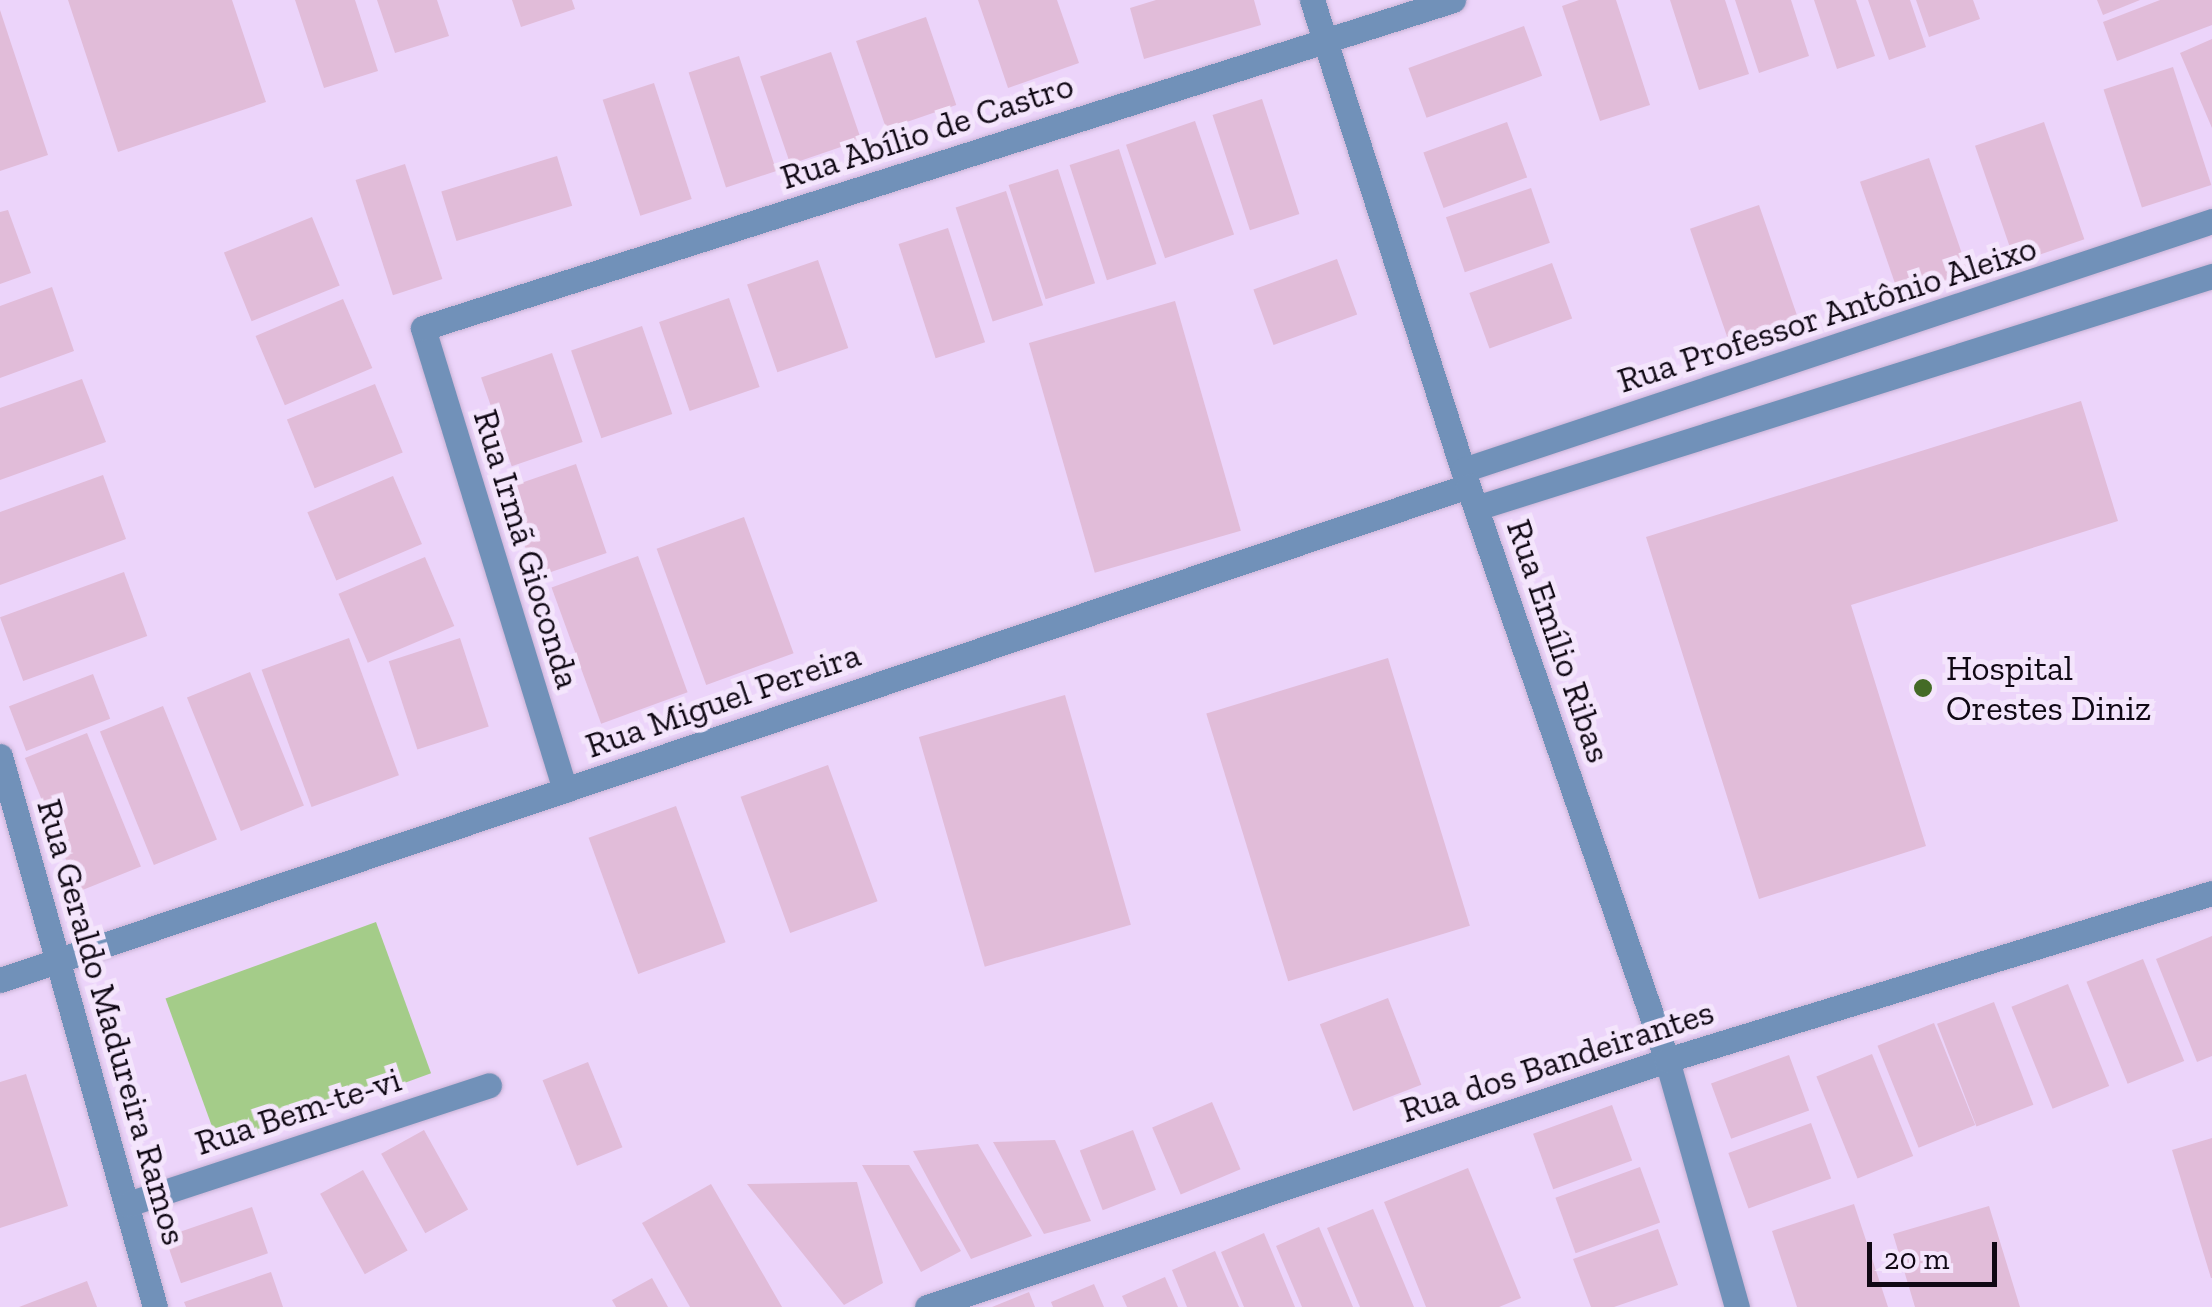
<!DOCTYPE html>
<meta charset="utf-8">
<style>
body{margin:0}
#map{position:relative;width:2212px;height:1307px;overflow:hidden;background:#ecd4fa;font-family:"Zilla Slab",serif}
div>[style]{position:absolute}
.green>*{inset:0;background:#a4cc89;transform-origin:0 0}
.building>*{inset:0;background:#e1bcd9;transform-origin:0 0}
.roads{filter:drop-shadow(0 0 2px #c9b3d5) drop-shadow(0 0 2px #c9b3d5)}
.minor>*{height:25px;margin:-12.5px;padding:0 12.5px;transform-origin:12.5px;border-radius:12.5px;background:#7191b9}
.tertiary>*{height:25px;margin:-12.5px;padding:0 12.5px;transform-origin:12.5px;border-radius:12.5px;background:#7191b9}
.dots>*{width:28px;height:28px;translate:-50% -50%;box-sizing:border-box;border:5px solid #f4e5fc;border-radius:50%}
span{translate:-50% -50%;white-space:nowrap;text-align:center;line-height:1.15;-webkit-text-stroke:10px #f4e5fc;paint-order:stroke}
.street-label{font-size:35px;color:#100814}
.poi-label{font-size:35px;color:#100814}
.left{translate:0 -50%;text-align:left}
.scale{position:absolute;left:1867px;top:1242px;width:130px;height:45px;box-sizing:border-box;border:5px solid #100814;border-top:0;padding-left:12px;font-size:30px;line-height:35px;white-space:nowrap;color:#100814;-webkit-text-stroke:8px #f4e5fc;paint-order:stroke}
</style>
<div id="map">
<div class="green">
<div style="left:376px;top:922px;width:161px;height:224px;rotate:70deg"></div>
</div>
<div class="building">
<div style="clip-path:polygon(68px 0,232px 0,266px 102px,118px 152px)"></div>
<div style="clip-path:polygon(295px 0,355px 0,378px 71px,324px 88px)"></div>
<div style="clip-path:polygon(377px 0,437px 0,449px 36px,395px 53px)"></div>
<div style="clip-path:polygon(512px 0,572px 0,575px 9px,521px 27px)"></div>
<div style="clip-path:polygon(978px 0,1057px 0,1079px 63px,1008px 88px)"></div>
<div style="clip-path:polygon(1156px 0,1254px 0,1261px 25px,1144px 59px,1130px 8px)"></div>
<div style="clip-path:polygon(1579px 0,1616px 0,1650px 105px,1600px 121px,1562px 6px)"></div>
<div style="clip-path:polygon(1670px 0,1725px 0,1749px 74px,1699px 90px)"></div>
<div style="clip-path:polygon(1735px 0,1791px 0,1809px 56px,1759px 73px)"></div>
<div style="clip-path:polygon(1814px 0,1856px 0,1875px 56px,1837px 69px)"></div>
<div style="clip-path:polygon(1868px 0,1910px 0,1926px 47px,1889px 60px)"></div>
<div style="clip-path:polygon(1916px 0,1973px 0,1980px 19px,1929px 37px)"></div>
<div style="clip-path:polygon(2097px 0,2140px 0,2103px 15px)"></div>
<div style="clip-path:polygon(2160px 0,2212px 0,2212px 25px,2117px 61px,2103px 22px)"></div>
<div style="clip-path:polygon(0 10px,48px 155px,0 171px)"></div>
<div style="left:926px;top:17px;width:93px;height:74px;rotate:71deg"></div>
<div style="left:1524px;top:26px;width:53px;height:123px;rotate:70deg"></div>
<div style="clip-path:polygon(2212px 39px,2212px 128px,2180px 53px)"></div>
<div style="left:831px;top:52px;width:93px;height:75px;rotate:71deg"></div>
<div style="left:739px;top:56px;width:121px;height:53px;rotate:72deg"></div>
<div style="left:2173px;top:67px;width:124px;height:73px;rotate:72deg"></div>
<div style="left:654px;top:83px;width:122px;height:54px;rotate:72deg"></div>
<div style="left:1262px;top:99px;width:121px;height:52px;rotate:72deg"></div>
<div style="left:1195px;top:121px;width:120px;height:73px;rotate:71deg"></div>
<div style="left:1507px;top:122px;width:59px;height:89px;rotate:70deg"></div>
<div style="left:2044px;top:122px;width:124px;height:73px;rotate:71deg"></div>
<div style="left:1119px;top:149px;width:121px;height:52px;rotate:72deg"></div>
<div style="left:557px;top:156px;width:52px;height:121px;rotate:73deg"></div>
<div style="left:1929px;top:158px;width:124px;height:73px;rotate:71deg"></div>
<div style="left:405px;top:164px;width:121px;height:52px;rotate:72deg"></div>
<div style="left:1058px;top:169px;width:120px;height:52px;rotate:72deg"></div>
<div style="left:1531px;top:188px;width:58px;height:90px;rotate:71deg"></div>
<div style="left:1006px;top:191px;width:120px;height:53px;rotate:72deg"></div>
<div style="left:1759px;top:205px;width:125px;height:73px;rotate:71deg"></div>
<div style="clip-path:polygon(8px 210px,31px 273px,0 284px,0 212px)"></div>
<div style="left:312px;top:217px;width:74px;height:95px;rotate:68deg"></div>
<div style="left:948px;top:228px;width:120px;height:52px;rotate:72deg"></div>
<div style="left:1337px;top:259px;width:59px;height:89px;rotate:70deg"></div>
<div style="left:818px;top:260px;width:93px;height:75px;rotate:71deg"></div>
<div style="left:1552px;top:263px;width:59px;height:88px;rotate:70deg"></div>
<div style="clip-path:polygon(52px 287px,74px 351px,0 378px,0 306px)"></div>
<div style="left:729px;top:298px;width:94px;height:74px;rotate:71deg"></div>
<div style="left:343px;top:299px;width:75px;height:95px;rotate:67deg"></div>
<div style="left:1175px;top:301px;width:239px;height:152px;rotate:74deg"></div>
<div style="left:642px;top:326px;width:93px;height:75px;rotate:71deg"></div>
<div style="left:552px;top:353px;width:94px;height:75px;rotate:71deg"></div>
<div style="clip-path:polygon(82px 379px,106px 442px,0 480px,0 408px)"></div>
<div style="left:375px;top:384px;width:74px;height:95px;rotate:68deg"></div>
<div style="clip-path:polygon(2081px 401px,2118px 521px,1851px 605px,1926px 846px,1759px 899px,1646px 537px)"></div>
<div style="left:576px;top:464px;width:94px;height:75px;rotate:71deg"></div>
<div style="clip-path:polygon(103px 475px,126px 539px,0 585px,0 512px)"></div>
<div style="left:393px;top:476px;width:74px;height:93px;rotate:67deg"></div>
<div style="left:744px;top:517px;width:145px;height:93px;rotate:70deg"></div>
<div style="left:638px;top:556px;width:145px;height:92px;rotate:70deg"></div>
<div style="left:425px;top:557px;width:75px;height:94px;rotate:67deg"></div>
<div style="left:124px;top:572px;width:68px;height:132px;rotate:70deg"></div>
<div style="left:349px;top:638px;width:146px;height:93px;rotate:70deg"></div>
<div style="left:460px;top:638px;width:93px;height:75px;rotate:72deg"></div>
<div style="left:1388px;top:658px;width:280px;height:190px;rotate:73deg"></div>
<div style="left:250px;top:672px;width:144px;height:68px;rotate:68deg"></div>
<div style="left:93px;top:674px;width:48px;height:90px;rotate:69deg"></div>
<div style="left:1065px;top:695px;width:239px;height:152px;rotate:74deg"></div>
<div style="left:163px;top:706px;width:144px;height:68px;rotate:68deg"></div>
<div style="left:87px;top:733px;width:144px;height:67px;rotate:68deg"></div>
<div style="left:828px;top:765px;width:145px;height:93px;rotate:70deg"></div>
<div style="left:676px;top:806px;width:145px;height:93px;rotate:70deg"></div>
<div style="clip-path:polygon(2212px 936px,2212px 1056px,2197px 1062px,2156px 959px)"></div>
<div style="left:2143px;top:959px;width:110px;height:61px;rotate:68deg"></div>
<div style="left:2068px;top:984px;width:110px;height:61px;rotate:68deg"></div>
<div style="left:1388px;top:998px;width:93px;height:73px;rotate:69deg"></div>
<div style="left:1994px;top:1002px;width:110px;height:61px;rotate:69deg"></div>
<div style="left:1934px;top:1023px;width:110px;height:61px;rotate:68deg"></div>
<div style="left:1872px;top:1054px;width:110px;height:60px;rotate:68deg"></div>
<div style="left:1789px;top:1055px;width:59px;height:83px;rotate:70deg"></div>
<div style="left:588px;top:1062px;width:92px;height:49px;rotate:68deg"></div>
<div style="clip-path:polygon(26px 1074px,68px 1206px,0 1228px,0 1082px)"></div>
<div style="left:1212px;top:1102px;width:73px;height:65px;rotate:67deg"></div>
<div style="left:1612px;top:1105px;width:59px;height:84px;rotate:70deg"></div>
<div style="left:1811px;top:1123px;width:59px;height:88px;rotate:70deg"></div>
<div style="left:424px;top:1130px;width:91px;height:49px;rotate:61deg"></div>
<div style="left:1133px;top:1130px;width:64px;height:57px;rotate:69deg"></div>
<div style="clip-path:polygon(2212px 1138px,2212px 1278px,2211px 1278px,2172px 1150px)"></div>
<div style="clip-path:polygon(1055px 1140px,1091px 1221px,1044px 1234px,993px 1142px)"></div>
<div style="clip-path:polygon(978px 1144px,1032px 1236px,971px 1259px,913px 1151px)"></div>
<div style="clip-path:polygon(862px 1165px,909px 1165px,961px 1251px,921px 1272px)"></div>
<div style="left:1640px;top:1167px;width:59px;height:90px;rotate:70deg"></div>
<div style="clip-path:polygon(1468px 1168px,1521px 1298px,1499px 1307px,1426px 1307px,1384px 1202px)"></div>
<div style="left:363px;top:1170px;width:92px;height:49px;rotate:61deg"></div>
<div style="clip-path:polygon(857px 1182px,883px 1283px,844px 1305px,747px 1184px)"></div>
<div style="clip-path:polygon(711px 1184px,782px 1307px,690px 1307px,642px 1223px)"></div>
<div style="clip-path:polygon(1854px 1204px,1888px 1307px,1797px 1307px,1772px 1231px)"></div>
<div style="clip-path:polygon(1989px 1206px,2020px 1307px,1915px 1307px,1893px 1234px)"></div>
<div style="left:252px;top:1207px;width:49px;height:92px;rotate:71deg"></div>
<div style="clip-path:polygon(1373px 1209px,1414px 1307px,1360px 1307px,1327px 1228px)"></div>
<div style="clip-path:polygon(1319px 1227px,1353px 1307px,1302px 1307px,1276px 1246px)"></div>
<div style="clip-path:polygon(1658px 1229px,1678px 1285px,1614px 1307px,1591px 1307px,1573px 1259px)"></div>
<div style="clip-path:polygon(1264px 1233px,1295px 1307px,1244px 1307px,1221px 1252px)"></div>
<div style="clip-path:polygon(1215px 1251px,1239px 1307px,1187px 1307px,1172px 1270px)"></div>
<div style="clip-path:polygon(271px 1272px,283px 1307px,186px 1307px,184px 1302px)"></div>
<div style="clip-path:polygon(1165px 1277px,1178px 1307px,1127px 1307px,1122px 1296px)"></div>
<div style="clip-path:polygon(652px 1278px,668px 1307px,616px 1307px,612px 1300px)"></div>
<div style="clip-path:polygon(87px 1281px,97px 1307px,19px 1307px)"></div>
<div style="clip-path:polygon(1094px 1284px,1104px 1307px,1053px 1307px,1051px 1302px)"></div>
<div style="clip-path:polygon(1029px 1292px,1035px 1307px,992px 1307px)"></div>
</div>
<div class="roads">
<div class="minor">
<div style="left:1312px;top:0;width:510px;rotate:72.2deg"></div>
<div style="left:1463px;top:470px;width:789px;rotate:-18.39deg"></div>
<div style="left:1476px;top:508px;width:772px;rotate:-17.5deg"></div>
<div style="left:0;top:756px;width:572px;rotate:74.29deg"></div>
<div style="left:565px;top:790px;width:483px;rotate:-107.1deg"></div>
<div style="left:423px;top:328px;width:1081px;rotate:-17.66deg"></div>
<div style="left:128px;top:1204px;width:380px;rotate:-18.2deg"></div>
<div style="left:927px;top:1307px;width:780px;rotate:-18.46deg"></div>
</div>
<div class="tertiary">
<div style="left:0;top:980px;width:1549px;rotate:-18.6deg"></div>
<div style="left:1468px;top:486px;width:608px;rotate:70.88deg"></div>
<div style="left:1667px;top:1060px;width:257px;rotate:74.2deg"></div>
<div style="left:1667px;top:1060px;width:570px;rotate:-17.04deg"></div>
</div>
</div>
<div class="dots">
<div style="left:1923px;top:688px;background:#446b26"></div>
</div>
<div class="street-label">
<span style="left:927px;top:131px;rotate:-18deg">Rua Abílio de Castro</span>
<span style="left:1827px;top:314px;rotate:-18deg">Rua Professor Antônio Aleixo</span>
<span style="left:527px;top:549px;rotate:73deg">Rua Irmã Gioconda</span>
<span style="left:1559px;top:641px;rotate:71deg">Rua Emílio Ribas</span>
<span style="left:723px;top:700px;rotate:-19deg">Rua Miguel Pereira</span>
<span style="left:112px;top:1022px;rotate:74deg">Rua Geraldo Madureira Ramos</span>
<span style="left:1557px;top:1061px;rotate:-18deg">Rua dos Bandeirantes</span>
<span style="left:298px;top:1111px;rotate:-18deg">Rua Bem-te-vi</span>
</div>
<div class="poi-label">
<span class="left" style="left:1946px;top:688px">Hospital<br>Orestes Diniz</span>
</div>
<div class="scale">20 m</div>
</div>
